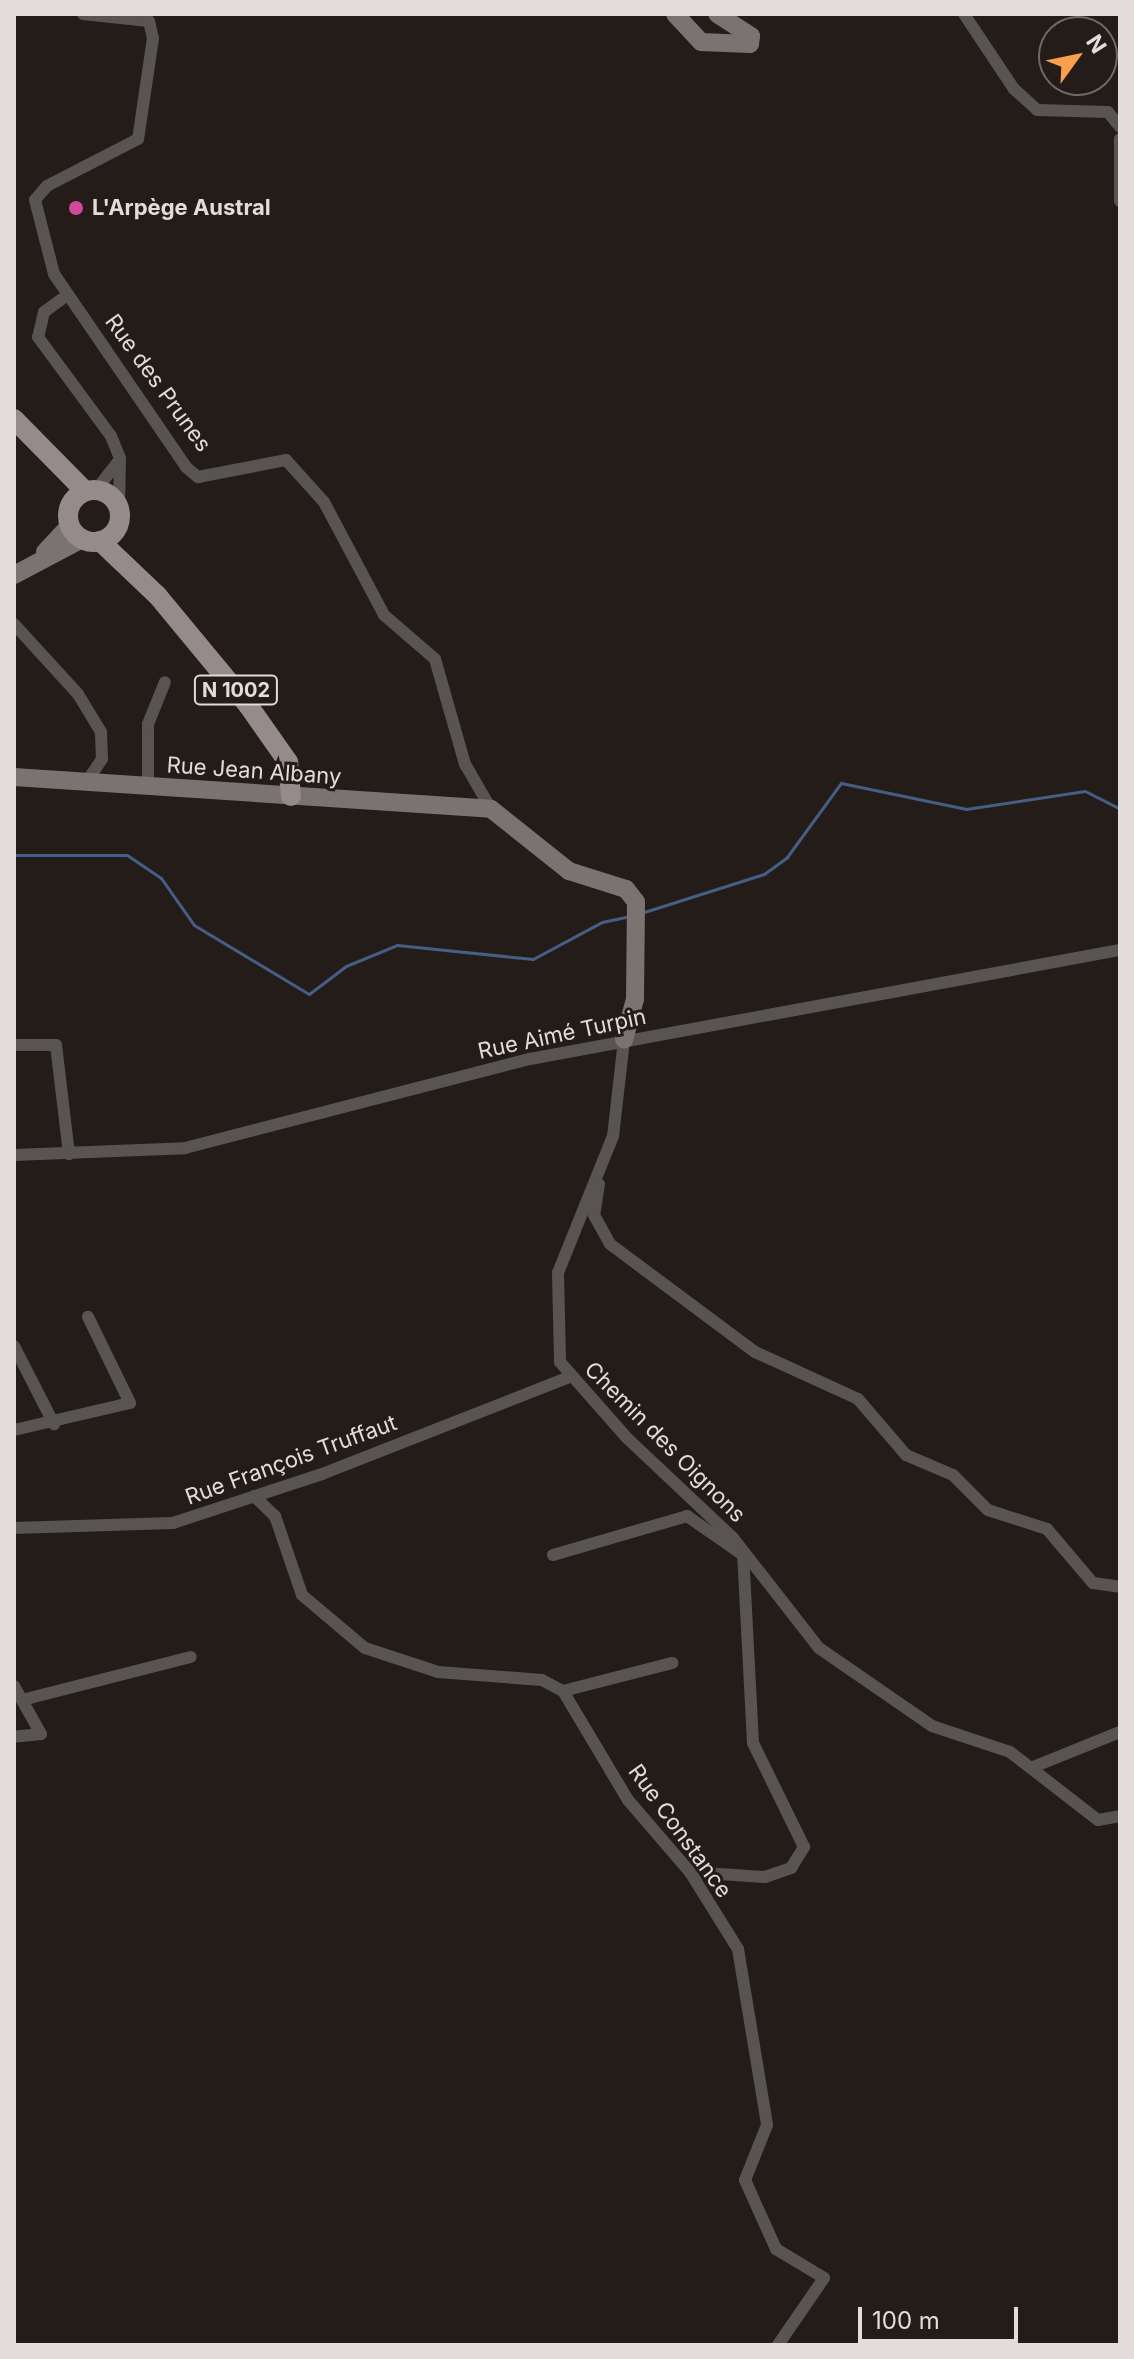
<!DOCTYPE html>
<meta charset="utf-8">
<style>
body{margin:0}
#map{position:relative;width:1134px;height:2359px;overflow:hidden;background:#241c19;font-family:Inter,sans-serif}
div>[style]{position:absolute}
.stream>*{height:3px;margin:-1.5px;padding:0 1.5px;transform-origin:1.5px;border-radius:1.5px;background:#455e86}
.street>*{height:12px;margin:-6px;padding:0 6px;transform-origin:6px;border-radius:6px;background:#595454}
.secondary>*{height:18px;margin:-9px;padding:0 9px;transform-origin:9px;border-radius:9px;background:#7b7372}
.primary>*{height:20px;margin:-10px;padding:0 10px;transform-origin:10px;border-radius:10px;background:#958b8a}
.primary>.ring{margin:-10px;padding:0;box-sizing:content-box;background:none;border:20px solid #958b8a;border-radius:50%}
.dots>*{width:22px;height:22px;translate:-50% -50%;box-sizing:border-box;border:4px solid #241c19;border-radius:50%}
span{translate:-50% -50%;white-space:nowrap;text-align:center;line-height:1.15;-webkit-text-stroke:6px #241c19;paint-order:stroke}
.shield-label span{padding:2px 6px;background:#241c19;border:2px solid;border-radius:6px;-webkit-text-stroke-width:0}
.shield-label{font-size:20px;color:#e2dcda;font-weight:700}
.poi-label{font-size:22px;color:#e2dcda;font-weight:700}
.left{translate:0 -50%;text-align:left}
.street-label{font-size:22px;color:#e2dcda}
.frame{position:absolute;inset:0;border:16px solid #e2dcda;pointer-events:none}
.north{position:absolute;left:1038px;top:16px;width:80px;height:80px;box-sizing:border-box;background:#241c19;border:2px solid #706966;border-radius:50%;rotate:57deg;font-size:22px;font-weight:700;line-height:32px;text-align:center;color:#e2dcda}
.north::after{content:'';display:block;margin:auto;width:28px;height:36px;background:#fa9f4e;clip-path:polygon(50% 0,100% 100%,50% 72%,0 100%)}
.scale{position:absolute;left:858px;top:2307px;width:160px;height:36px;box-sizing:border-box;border:4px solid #e2dcda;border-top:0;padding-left:10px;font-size:24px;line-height:28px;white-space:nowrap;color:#e2dcda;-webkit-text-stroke:6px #241c19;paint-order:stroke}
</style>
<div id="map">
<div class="stream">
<div style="left:14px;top:855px;width:113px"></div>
<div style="left:127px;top:855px;width:41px;rotate:34.1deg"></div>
<div style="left:161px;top:878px;width:57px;rotate:54.9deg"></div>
<div style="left:194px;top:925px;width:134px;rotate:31deg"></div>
<div style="left:309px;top:994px;width:46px;rotate:-37.1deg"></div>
<div style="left:346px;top:966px;width:55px;rotate:-22.4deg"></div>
<div style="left:397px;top:945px;width:137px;rotate:5.9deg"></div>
<div style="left:533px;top:959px;width:78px;rotate:-28.2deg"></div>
<div style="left:602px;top:922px;width:29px;rotate:-12deg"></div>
<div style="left:641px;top:913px;width:129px;rotate:-17.6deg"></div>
<div style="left:764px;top:874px;width:29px;rotate:-36deg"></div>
<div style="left:787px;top:857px;width:92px;rotate:-53.9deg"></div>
<div style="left:841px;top:783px;width:128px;rotate:11.7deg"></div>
<div style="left:966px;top:809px;width:120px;rotate:-8.6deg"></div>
<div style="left:1085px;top:791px;width:39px;rotate:27deg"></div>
</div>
<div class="street">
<div style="left:83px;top:14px;width:66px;rotate:6.1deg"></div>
<div style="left:149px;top:21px;width:17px;rotate:77deg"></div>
<div style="left:153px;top:38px;width:102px;rotate:98.4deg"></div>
<div style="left:138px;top:139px;width:102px;rotate:152.7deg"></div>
<div style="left:47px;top:186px;width:18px;rotate:131deg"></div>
<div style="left:35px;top:200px;width:76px;rotate:75.6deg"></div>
<div style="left:54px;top:274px;width:234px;rotate:55.6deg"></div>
<div style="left:186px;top:467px;width:16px;rotate:40deg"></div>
<div style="left:198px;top:477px;width:90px;rotate:-10.9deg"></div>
<div style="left:286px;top:460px;width:57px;rotate:47.9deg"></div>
<div style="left:324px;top:502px;width:128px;rotate:62deg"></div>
<div style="left:384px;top:615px;width:67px;rotate:40.8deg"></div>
<div style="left:435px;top:659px;width:109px;rotate:74.1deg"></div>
<div style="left:465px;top:764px;width:52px;rotate:60deg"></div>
<div style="left:964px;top:14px;width:90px;rotate:56.3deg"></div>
<div style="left:1014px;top:89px;width:31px;rotate:42deg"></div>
<div style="left:1037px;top:110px;width:71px;rotate:1.6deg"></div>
<div style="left:1108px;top:112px;width:19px;rotate:51deg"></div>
<div style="left:1120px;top:139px;width:62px;rotate:90deg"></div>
<div style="left:66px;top:296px;width:27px;rotate:144deg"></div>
<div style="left:44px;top:312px;width:26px;rotate:103deg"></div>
<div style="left:38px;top:337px;width:123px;rotate:53.6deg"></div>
<div style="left:111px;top:436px;width:24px;rotate:68deg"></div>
<div style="left:120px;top:458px;width:49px;rotate:91.2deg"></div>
<div style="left:96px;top:490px;width:37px;rotate:-52deg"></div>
<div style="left:14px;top:624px;width:95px;rotate:47.6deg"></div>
<div style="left:78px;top:694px;width:44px;rotate:58.8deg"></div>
<div style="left:101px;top:732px;width:27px;rotate:88deg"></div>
<div style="left:102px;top:759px;width:27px;rotate:124deg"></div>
<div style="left:148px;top:788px;width:64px;rotate:-90deg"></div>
<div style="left:148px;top:724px;width:45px;rotate:-68deg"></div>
<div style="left:624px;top:1040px;width:97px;rotate:96.5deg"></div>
<div style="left:613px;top:1136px;width:148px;rotate:111.9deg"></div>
<div style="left:558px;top:1273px;width:89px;rotate:88.7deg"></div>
<div style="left:560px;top:1362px;width:101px;rotate:48.6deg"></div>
<div style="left:627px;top:1438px;width:146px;rotate:43.3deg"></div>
<div style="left:733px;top:1538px;width:140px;rotate:52deg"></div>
<div style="left:819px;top:1648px;width:137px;rotate:34.6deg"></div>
<div style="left:932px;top:1726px;width:82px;rotate:18.4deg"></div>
<div style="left:1010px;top:1752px;width:111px;rotate:37.7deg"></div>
<div style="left:1098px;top:1820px;width:22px;rotate:-10deg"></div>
<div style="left:14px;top:1045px;width:42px"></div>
<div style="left:56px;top:1045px;width:110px;rotate:83.2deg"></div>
<div style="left:14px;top:1155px;width:171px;rotate:-2.3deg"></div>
<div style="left:185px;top:1148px;width:356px;rotate:-14.5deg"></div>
<div style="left:530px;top:1059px;width:600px;rotate:-10.47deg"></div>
<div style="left:599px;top:1184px;width:31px;rotate:99deg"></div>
<div style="left:594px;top:1215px;width:33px;rotate:61deg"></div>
<div style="left:610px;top:1244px;width:181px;rotate:36.7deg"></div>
<div style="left:755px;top:1352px;width:113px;rotate:24.5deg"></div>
<div style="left:858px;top:1399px;width:74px;rotate:49.4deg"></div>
<div style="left:906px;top:1455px;width:51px;rotate:23.1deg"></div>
<div style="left:953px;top:1475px;width:49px;rotate:45deg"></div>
<div style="left:988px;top:1510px;width:62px;rotate:17.9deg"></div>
<div style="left:1047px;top:1529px;width:71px;rotate:49.6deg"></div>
<div style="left:1093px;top:1583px;width:27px;rotate:8deg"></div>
<div style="left:14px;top:1346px;width:88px;rotate:62.9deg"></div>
<div style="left:14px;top:1430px;width:119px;rotate:-13.1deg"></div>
<div style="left:130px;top:1403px;width:96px;rotate:-116deg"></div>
<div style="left:254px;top:1496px;width:29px;rotate:44deg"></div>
<div style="left:275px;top:1516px;width:83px;rotate:71.1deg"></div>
<div style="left:302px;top:1595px;width:82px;rotate:40.1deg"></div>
<div style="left:365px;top:1648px;width:77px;rotate:18.2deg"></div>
<div style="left:438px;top:1672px;width:104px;rotate:4.4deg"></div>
<div style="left:542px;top:1680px;width:24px;rotate:28deg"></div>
<div style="left:563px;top:1691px;width:127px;rotate:59.2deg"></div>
<div style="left:628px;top:1800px;width:95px;rotate:49.3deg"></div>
<div style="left:690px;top:1872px;width:91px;rotate:58.1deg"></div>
<div style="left:738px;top:1949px;width:178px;rotate:80.6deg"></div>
<div style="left:767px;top:2125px;width:59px;rotate:111.8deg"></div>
<div style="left:745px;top:2180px;width:76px;rotate:65.8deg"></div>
<div style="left:776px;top:2249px;width:56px;rotate:31.1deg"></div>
<div style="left:824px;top:2278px;width:81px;rotate:124.5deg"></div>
<div style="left:14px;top:1528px;width:159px;rotate:-1.8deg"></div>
<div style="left:173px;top:1523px;width:157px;rotate:-18.2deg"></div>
<div style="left:322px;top:1474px;width:266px;rotate:-21.4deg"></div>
<div style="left:553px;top:1555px;width:140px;rotate:-16.2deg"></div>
<div style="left:687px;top:1516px;width:65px;rotate:34.9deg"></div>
<div style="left:14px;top:1686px;width:55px;rotate:60.6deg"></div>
<div style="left:41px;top:1734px;width:27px;rotate:174deg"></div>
<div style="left:563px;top:1691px;width:113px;rotate:-14.4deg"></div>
<div style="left:22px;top:1700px;width:174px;rotate:-14.3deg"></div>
<div style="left:1033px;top:1767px;width:94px;rotate:-21.9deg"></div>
<div style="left:690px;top:1872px;width:75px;rotate:3.8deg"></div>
<div style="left:765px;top:1877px;width:28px;rotate:-19deg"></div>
<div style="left:791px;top:1868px;width:25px;rotate:-58deg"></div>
<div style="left:804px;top:1847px;width:116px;rotate:-116.1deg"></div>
<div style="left:753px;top:1743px;width:189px;rotate:-93deg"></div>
</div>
<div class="secondary">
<div style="left:675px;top:14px;width:38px;rotate:47deg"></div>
<div style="left:701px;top:42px;width:49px;rotate:2.3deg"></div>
<div style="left:750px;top:44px;width:8px;rotate:-83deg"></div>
<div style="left:751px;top:36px;width:40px;rotate:-147.1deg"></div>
<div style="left:45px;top:552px;width:37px;rotate:-47deg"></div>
<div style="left:14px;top:575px;width:77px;rotate:-27.9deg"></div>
<div style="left:14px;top:777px;width:478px;rotate:3.8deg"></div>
<div style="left:491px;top:809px;width:100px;rotate:38.5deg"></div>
<div style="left:569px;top:871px;width:60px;rotate:17.5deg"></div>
<div style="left:626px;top:889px;width:16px;rotate:52deg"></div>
<div style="left:636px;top:902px;width:97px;rotate:90.6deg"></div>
<div style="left:635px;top:999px;width:42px;rotate:105deg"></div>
</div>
<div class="primary">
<div style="left:14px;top:419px;width:101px;rotate:45.4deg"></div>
<div class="ring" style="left:68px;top:490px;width:32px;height:32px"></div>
<div style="left:100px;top:541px;width:79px;rotate:43.5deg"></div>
<div style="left:157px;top:595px;width:143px;rotate:50.4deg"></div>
<div style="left:248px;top:705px;width:70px;rotate:54.9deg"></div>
<div style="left:288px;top:762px;width:34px;rotate:85deg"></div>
</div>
<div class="dots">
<div style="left:76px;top:208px;background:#d1479c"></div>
</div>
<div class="shield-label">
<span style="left:236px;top:690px">N 1002</span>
</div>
<div class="poi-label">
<span class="left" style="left:92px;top:208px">L'Arpège Austral</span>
</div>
<div class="street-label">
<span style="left:158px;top:383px;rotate:54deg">Rue des Prunes</span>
<span style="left:254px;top:771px;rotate:4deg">Rue Jean Albany</span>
<span style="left:562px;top:1034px;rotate:-12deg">Rue Aimé Turpin</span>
<span style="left:665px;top:1442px;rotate:45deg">Chemin des Oignons</span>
<span style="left:291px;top:1460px;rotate:-20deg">Rue François Truffaut</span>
<span style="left:680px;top:1831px;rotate:54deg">Rue Constance</span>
</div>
<div class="frame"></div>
<div class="north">N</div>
<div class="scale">100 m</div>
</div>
